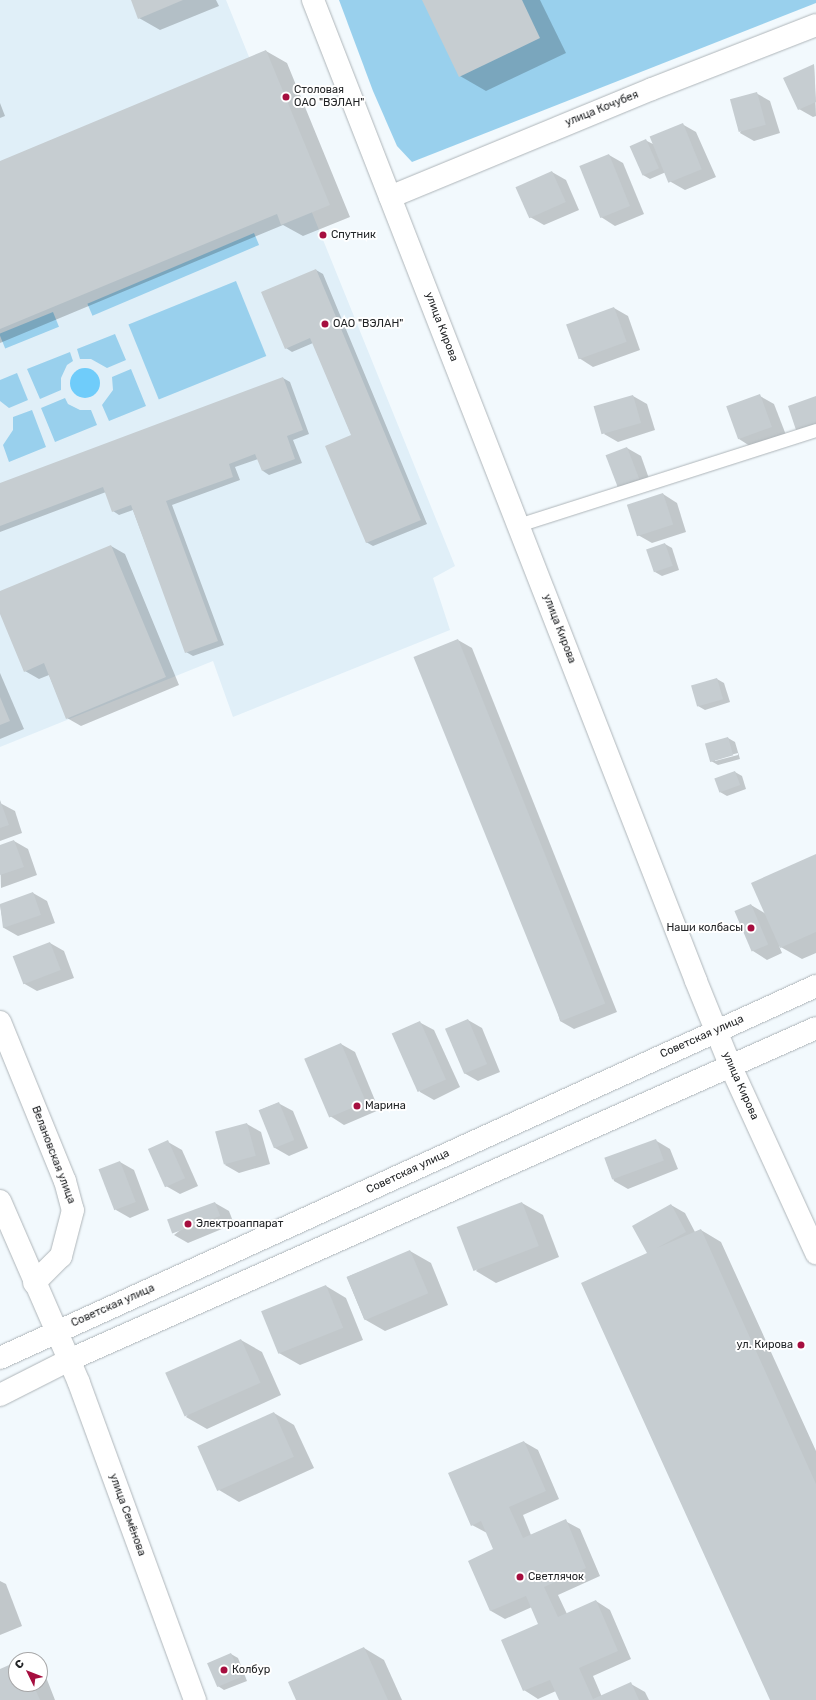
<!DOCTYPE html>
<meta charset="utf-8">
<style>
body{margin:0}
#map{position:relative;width:816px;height:1700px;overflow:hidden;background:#f2f9fd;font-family:Rubik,sans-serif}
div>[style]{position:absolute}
.built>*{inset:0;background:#e0eff8}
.green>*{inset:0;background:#99d0ed;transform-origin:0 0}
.water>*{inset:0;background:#6fccfa}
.round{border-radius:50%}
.shadow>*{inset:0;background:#0003}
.building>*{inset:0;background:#c6cdd1;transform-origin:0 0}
.roads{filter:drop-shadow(0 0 1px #aeb5b9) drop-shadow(0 0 1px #aeb5b9)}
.service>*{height:13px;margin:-6.5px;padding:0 6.5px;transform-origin:6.5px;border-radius:6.5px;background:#fff}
.minor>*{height:22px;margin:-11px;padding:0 11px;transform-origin:11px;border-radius:11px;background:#fff}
.tertiary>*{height:22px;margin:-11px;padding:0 11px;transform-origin:11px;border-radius:11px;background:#fff}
.dots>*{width:11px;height:11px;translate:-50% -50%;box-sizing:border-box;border:2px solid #fff;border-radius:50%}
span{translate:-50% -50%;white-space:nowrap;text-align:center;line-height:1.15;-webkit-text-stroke:4px #fff;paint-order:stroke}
.poi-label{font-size:11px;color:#222426}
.left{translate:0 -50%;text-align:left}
.right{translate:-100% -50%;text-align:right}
.street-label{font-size:11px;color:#222426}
.north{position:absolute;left:8px;top:1652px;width:40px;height:40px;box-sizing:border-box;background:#fff;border:1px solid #a7a7a8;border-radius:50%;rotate:313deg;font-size:11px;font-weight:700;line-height:16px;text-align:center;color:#222426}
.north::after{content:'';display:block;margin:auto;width:14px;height:18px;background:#a60e3f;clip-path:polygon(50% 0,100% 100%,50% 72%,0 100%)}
</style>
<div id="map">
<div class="built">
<div style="clip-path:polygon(0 0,226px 0,455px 566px,433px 578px,450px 630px,233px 717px,213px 661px,0 747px)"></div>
</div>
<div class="green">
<div style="clip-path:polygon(339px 0,816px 0,816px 3px,412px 162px,397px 146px,373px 91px)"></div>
<div style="left:254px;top:233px;width:13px;height:181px;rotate:67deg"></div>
<div style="left:236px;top:281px;width:81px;height:116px;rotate:68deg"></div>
<div style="left:53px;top:312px;width:16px;height:58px;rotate:68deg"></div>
<div style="clip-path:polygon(115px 334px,126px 360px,107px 368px,91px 359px,80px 359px,77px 349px)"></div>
<div style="clip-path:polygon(70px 352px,73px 361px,67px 365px,61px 378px,61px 390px,40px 399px,27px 369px)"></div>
<div style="clip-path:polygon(131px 369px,146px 406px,109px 421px,102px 405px,113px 390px,112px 377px)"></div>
<div style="clip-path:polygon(17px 373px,28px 400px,9px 408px,0 401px,0 380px)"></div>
<div style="clip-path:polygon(65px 398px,68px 404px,80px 410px,91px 410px,97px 425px,55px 442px,41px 408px)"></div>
<div style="clip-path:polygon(32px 410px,46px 447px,9px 462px,3px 445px,13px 430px,13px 417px)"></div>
</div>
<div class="water">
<div class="round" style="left:70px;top:368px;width:30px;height:30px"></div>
</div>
<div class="shadow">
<div style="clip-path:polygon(132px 0,216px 0,219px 6px,160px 30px,139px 18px)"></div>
<div style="clip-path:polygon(423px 0,540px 0,566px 53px,486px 91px,460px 76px)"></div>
<div style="clip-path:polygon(266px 51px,287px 63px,350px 217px,303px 236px,283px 225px,0 343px,0 162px)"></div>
<div style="clip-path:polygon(814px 65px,816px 116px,813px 117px,799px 109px,784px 79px)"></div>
<div style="clip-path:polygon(756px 93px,770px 101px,780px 133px,754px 141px,740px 133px)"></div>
<div style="clip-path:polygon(0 103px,5px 116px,0 118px)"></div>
<div style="clip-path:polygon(682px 124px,696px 132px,716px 177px,685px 190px,671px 182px,666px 172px,650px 179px,643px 175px,645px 140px,655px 145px)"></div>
<div style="clip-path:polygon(609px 155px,623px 163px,644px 214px,615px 226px,601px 217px,581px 167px)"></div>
<div style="clip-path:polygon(552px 172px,566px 180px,579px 210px,544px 225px,530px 217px)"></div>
<div style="clip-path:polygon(316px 270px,323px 274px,427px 524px,373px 546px,366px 542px,352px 436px,313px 343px,292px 352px,286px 348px)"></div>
<div style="clip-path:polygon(614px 308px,628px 316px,640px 350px,593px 367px,579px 358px)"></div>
<div style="clip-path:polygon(283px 378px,290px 382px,309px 434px,293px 440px,302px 463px,269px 475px,263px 471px,258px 459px,235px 467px,240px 480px,172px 505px,224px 645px,193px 656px,186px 652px,133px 510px,119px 515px,113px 511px,106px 492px,0 532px,0 484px)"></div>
<div style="clip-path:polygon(633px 396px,647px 404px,655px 430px,618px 442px,604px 434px)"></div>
<div style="clip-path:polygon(760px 396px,774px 404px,786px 435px,753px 448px,739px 439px)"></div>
<div style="clip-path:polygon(627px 448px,641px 456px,652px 487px,618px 486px)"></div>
<div style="clip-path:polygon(663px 494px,677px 503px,686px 532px,652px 543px,638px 535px,629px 505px)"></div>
<div style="clip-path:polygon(665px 544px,672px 548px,679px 570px,662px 576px,655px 572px)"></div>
<div style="clip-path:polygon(111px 546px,125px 554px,179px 685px,81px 726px,67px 718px,49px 675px,39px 679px,25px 671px,0 612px,0 593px)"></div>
<div style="clip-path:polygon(458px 640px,472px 648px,617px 1012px,574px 1029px,560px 1021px)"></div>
<div style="clip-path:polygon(0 673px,24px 729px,0 739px)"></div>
<div style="clip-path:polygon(717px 679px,724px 683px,730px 702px,705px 710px,698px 706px)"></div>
<div style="clip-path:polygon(evenodd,728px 738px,735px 742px,740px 759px,718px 765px,711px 761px,728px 738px,738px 753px,738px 755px,715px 761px,715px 759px,738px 753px)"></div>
<div style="clip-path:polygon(735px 772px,742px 776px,746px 789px,727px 796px,720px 792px)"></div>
<div style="clip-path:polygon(0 803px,15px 811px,22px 833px,0 841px)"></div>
<div style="clip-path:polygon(14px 841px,28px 849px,37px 875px,1px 888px,0 846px)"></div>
<div style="clip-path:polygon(816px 856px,816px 953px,802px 959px,779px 946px,782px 953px,767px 960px,753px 951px,751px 905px,766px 914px)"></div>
<div style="clip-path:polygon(33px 893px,47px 901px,55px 923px,18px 936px,4px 928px,0 905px)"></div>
<div style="clip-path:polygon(50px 943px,64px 951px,74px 978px,37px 991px,23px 983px)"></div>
<div style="clip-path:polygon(468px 1020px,482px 1028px,500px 1072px,478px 1081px,464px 1073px)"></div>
<div style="clip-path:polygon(419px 1022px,434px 1030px,460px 1087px,434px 1100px,420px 1092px,393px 1034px)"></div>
<div style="clip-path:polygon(341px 1044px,355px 1052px,379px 1110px,344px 1125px,330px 1116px)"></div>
<div style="clip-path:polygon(278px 1103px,293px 1111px,308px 1148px,289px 1156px,275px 1148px,260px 1110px)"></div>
<div style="clip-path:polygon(247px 1124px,261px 1132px,270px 1164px,239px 1173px,225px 1165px)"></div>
<div style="clip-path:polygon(655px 1140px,670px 1149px,678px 1169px,628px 1189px,614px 1181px,606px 1161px)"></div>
<div style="clip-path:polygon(168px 1142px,182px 1150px,198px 1186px,180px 1194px,166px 1186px)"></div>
<div style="clip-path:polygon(120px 1162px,134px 1170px,149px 1210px,130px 1218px,116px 1210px)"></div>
<div style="clip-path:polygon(215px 1203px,229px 1211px,234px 1224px,188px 1243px,174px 1235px)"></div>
<div style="clip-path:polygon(522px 1203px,543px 1215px,559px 1257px,496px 1283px,476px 1271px)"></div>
<div style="clip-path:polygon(671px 1205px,685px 1213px,695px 1232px,701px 1230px,721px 1242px,816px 1451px,816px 1700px,771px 1700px,649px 1254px)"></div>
<div style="clip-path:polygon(410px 1251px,431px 1263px,448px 1305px,385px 1331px,364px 1319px,347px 1277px)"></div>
<div style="clip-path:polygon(326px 1286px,346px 1298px,363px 1340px,300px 1365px,279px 1353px)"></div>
<div style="clip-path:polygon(241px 1340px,262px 1352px,281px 1395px,207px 1429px,186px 1417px)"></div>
<div style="clip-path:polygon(274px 1413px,294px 1425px,314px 1468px,239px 1502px,219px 1490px)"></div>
<div style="clip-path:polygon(524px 1442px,538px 1450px,559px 1499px,523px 1515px,531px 1535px,565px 1521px,580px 1529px,600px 1576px,558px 1595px,567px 1614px,596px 1601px,610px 1610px,631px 1659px,593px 1676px,602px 1697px,631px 1684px,645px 1692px,649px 1700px,560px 1700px,556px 1691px,538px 1699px,524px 1690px,539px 1624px,532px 1607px,505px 1619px,491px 1611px,495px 1550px,487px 1533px,472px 1525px)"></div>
<div style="clip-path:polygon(0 1581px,6px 1584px,22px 1626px,0 1635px)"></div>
<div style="clip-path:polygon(364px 1648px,384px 1660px,402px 1700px,297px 1700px)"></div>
<div style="clip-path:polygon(231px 1654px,238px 1658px,247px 1681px,224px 1690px,218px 1686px)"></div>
<div style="clip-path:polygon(16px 1664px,16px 1684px,40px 1684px,40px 1670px,44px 1672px,55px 1700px,0 1700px,0 1670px)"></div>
</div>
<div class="building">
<div style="clip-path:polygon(131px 0,183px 0,138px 19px)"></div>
<div style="clip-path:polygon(422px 0,522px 0,540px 38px,459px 77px)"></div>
<div style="clip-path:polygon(266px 50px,330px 205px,281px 225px,277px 214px,0 329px,0 161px)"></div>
<div style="clip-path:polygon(814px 64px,816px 102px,798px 110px,783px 78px)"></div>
<div style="left:757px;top:92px;width:34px;height:28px;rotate:75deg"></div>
<div style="left:683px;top:123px;width:50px;height:36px;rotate:68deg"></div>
<div style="left:646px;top:139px;width:32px;height:18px;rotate:66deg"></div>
<div style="left:609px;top:154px;width:56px;height:32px;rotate:68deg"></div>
<div style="left:552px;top:171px;width:34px;height:40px;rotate:66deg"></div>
<div style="clip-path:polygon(316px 269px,421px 520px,366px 543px,325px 446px,351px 435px,310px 338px,285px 349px,261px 292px)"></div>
<div style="left:614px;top:307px;width:37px;height:51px;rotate:70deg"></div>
<div style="clip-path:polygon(283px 377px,303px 430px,287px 436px,295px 459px,262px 471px,255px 454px,229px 464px,233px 477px,166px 501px,218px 641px,185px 653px,131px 505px,112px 512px,103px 487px,0 526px,0 483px)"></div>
<div style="left:760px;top:394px;width:35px;height:36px;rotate:70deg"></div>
<div style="left:633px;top:395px;width:29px;height:41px;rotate:74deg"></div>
<div style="clip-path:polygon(816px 396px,816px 424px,796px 430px,788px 406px)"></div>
<div style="left:627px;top:447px;width:34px;height:23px;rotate:69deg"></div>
<div style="left:663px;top:493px;width:33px;height:38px;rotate:72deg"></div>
<div style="left:665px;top:543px;width:24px;height:20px;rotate:71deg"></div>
<div style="clip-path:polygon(111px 545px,166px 677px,66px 719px,44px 663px,24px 672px,0 614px,0 591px)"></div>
<div style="left:458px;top:639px;width:393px;height:48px;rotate:68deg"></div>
<div style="left:717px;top:678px;width:22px;height:27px;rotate:74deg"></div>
<div style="clip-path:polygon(0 697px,10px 721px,0 725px)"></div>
<div style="left:728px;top:737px;width:19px;height:24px;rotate:74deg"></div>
<div style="left:735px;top:771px;width:15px;height:22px;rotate:70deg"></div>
<div style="clip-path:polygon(0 800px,9px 825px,0 828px)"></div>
<div style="clip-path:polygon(14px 840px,24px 867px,0 875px,0 845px)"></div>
<div style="clip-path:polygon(816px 854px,816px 932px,780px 948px,751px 883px)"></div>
<div style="clip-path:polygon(33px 892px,41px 915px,3px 928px,0 904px)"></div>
<div style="left:751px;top:904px;width:44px;height:18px;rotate:67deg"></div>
<div style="left:50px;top:942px;width:30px;height:40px;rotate:69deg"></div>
<div style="left:468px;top:1019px;width:49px;height:25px;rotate:67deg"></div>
<div style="left:420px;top:1021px;width:64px;height:31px;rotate:66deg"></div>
<div style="left:341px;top:1043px;width:64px;height:40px;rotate:67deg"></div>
<div style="left:279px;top:1102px;width:41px;height:22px;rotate:68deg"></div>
<div style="left:247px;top:1123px;width:34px;height:33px;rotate:75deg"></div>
<div style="left:656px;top:1139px;width:23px;height:55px;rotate:70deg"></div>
<div style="left:168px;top:1140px;width:42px;height:22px;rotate:66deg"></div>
<div style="left:120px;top:1161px;width:44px;height:23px;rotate:69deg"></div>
<div style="left:215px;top:1202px;width:15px;height:51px;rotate:70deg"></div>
<div style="left:522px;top:1202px;width:47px;height:70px;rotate:69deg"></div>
<div style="clip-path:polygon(671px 1204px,686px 1232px,657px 1248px,701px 1229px,816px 1484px,816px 1700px,770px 1700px,581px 1283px,647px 1253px,632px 1226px)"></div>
<div style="left:410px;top:1250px;width:47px;height:69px;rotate:67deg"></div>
<div style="left:326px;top:1285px;width:46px;height:70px;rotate:68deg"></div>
<div style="left:241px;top:1339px;width:48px;height:83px;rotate:66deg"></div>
<div style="left:274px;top:1412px;width:49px;height:84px;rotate:66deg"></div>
<div style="clip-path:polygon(524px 1441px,546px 1491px,509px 1507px,523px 1538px,566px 1519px,586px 1568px,544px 1587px,558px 1617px,596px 1600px,618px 1651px,579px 1668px,593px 1699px,631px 1682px,639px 1700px,559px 1700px,550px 1680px,523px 1691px,501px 1640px,538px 1624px,526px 1596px,490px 1611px,468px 1561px,493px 1549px,481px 1521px,471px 1526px,448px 1473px)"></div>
<div style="clip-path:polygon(364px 1647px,388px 1700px,296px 1700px,288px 1682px)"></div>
<div style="left:231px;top:1653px;width:26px;height:26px;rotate:67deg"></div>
<div style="clip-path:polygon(16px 1662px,16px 1684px,33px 1684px,40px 1700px,0 1700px,0 1669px)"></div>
</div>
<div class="roads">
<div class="service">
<div style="left:518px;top:525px;width:313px;rotate:-17.7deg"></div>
</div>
<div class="minor">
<div style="left:313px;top:0;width:1053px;rotate:68.67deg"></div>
<div style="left:696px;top:981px;width:93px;rotate:67.9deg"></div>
<div style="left:731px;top:1067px;width:205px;rotate:65.4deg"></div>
<div style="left:390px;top:197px;width:283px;rotate:-22.4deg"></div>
<div style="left:652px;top:89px;width:176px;rotate:-21.3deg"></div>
<div style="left:0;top:1022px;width:172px;rotate:67.8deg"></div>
<div style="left:65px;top:1181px;width:30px;rotate:75deg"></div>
<div style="left:73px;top:1210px;width:48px;rotate:104.6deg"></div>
<div style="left:61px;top:1256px;width:38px;rotate:135deg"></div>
<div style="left:0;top:1201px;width:198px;rotate:66.5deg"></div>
<div style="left:79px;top:1383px;width:338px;rotate:69.9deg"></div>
</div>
<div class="tertiary">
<div style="left:0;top:1358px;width:897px;rotate:-24.51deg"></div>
<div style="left:0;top:1395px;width:77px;rotate:-26.9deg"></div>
<div style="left:69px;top:1360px;width:817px;rotate:-23.96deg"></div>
</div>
</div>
<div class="dots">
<div style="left:286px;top:97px;background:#a60e3f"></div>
<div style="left:323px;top:235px;background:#a60e3f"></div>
<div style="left:325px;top:324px;background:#a60e3f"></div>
<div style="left:751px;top:928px;background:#a60e3f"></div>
<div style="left:357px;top:1106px;background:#a60e3f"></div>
<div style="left:188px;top:1224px;background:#a60e3f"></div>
<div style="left:801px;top:1345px;background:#a60e3f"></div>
<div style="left:520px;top:1577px;background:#a60e3f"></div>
<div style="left:224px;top:1670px;background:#a60e3f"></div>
</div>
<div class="poi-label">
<span class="left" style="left:294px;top:97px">Столовая<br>ОАО "ВЭЛАН"</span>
<span class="left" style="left:331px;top:235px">Спутник</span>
<span class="left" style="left:333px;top:324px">ОАО "ВЭЛАН"</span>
<span class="right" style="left:743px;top:928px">Наши колбасы</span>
<span class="left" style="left:365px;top:1106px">Марина</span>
<span class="left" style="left:196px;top:1224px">Электроаппарат</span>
<span class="right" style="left:793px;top:1345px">ул. Кирова</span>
<span class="left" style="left:528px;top:1577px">Светлячок</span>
<span class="left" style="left:232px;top:1670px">Колбур</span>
</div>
<div class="street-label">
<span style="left:602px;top:109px;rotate:-22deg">улица Кочубея</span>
<span style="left:441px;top:327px;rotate:69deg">улица Кирова</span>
<span style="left:559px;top:629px;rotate:69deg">улица Кирова</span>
<span style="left:702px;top:1037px;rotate:-24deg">Советская улица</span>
<span style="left:740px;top:1086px;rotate:66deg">улица Кирова</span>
<span style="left:53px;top:1155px;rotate:69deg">Велановская улица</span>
<span style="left:408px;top:1172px;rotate:-25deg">Советская улица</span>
<span style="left:113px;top:1306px;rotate:-24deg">Советская улица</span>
<span style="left:127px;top:1515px;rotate:70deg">улица Семёнова</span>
</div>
<div class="north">С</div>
</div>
